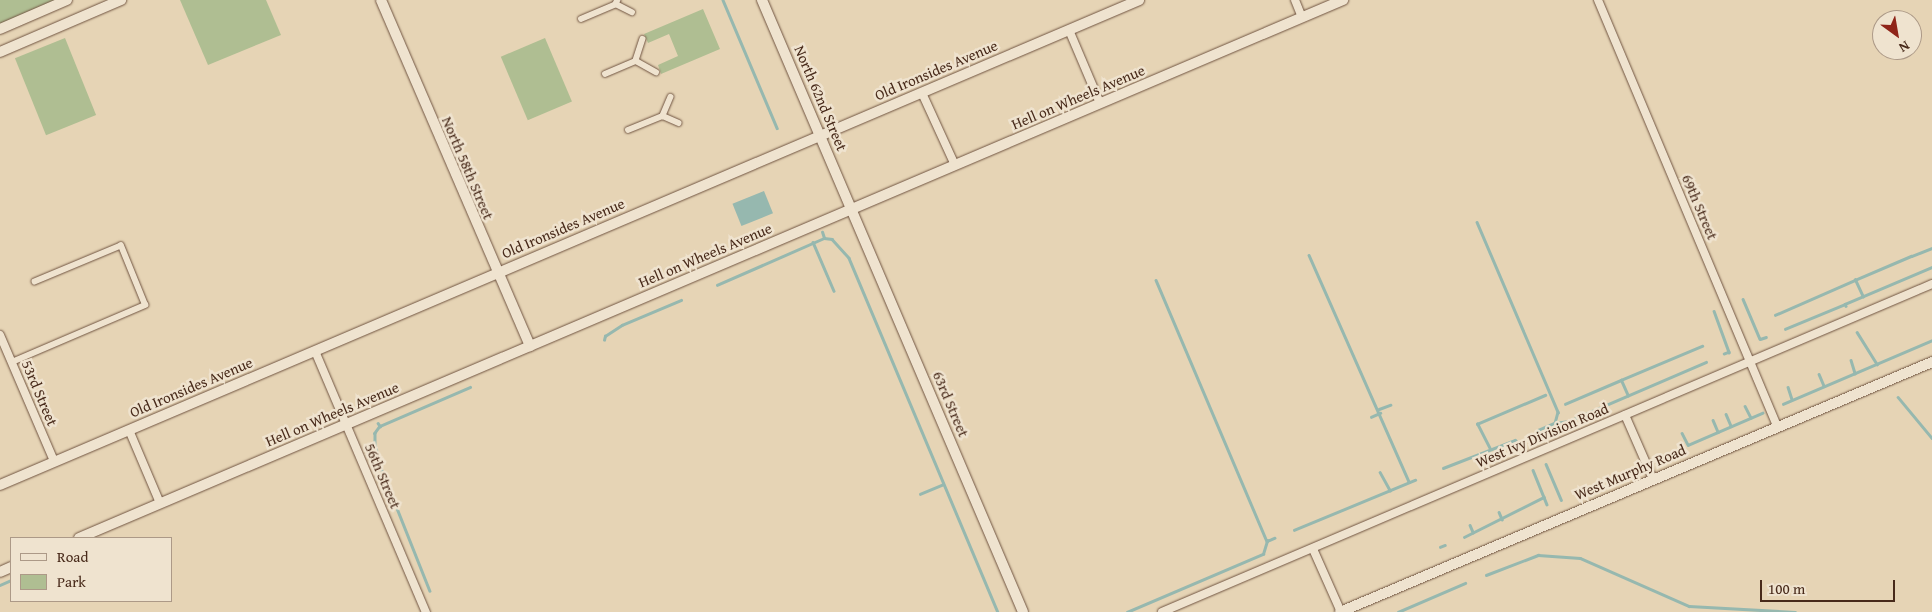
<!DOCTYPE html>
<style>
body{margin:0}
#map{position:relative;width:1932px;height:612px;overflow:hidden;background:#e6d4b5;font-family:"Gentium Book Plus",serif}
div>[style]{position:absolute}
.green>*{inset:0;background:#afbe92;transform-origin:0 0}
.water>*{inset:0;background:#96b8af;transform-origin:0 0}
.stream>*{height:2.5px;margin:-1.25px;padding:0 1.25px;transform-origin:1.25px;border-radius:1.25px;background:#96b8af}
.roads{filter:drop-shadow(0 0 1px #705441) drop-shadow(0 0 1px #705441)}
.pedestrian>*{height:5.5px;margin:-2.75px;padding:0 2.75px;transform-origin:2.75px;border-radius:2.75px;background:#efe3cf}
.minor>*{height:8px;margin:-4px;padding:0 4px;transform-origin:4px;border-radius:4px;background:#efe3cf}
.tertiary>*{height:10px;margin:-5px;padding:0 5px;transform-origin:5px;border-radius:5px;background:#efe3cf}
span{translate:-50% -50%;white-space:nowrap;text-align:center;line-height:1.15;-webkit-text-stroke:5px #efe3cf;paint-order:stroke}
.street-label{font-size:15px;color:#482a1a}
.legend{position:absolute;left:10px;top:537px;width:162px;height:65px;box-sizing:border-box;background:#efe3cf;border:1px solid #ac9987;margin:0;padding:6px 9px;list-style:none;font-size:15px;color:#482a1a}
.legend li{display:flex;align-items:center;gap:10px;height:25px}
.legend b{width:25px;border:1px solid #ac9987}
.north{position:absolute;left:1872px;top:10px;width:50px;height:50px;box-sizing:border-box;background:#efe3cf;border:1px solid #ac9987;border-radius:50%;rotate:148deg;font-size:14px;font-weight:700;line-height:20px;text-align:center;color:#482a1a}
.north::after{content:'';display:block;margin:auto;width:18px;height:22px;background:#8f2418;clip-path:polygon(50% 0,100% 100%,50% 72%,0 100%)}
.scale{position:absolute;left:1760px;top:580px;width:135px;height:22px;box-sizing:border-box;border:2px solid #482a1a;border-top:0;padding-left:6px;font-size:15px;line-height:18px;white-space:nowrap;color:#482a1a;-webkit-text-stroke:4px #efe3cf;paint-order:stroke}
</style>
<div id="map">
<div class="green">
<div style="clip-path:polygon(0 0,57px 0,0 25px)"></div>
<div style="clip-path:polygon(180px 0,266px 0,281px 35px,208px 65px)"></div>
<div style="clip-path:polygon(703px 9px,720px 49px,661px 74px,658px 65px,678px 56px,669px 34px,648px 43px,644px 34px)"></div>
<div style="left:65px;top:38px;width:83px;height:54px;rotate:68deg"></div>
<div style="left:545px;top:38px;width:69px;height:48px;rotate:67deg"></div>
</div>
<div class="water">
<div style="left:764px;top:191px;width:24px;height:34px;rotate:68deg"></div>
</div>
<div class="stream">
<div style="left:723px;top:0;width:139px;rotate:67.1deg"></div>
<div style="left:1477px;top:222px;width:207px;rotate:66.9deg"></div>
<div style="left:1558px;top:412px;width:11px;rotate:105deg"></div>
<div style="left:1555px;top:423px;width:17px;rotate:156deg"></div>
<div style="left:1539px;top:430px;width:11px;rotate:105deg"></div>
<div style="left:824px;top:238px;width:8px;rotate:7deg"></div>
<div style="left:832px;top:239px;width:25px;rotate:48deg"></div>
<div style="left:849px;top:258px;width:384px;rotate:67.2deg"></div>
<div style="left:813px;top:242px;width:53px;rotate:66.8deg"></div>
<div style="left:1309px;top:255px;width:248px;rotate:66.2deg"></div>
<div style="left:1912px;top:256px;width:22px;rotate:-22deg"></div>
<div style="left:1156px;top:280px;width:284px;rotate:67deg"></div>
<div style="left:1267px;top:541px;width:8px;rotate:-23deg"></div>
<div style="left:717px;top:285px;width:117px;rotate:-23.7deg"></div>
<div style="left:824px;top:238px;width:6px;rotate:-108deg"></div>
<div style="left:1863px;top:297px;width:19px;rotate:-115deg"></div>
<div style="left:1855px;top:280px;width:61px;rotate:-23.2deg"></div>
<div style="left:1743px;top:299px;width:43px;rotate:67deg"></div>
<div style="left:1760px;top:339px;width:6px;rotate:-18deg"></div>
<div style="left:1845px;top:304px;width:95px;rotate:-23deg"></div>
<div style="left:1714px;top:311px;width:44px;rotate:69.9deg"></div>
<div style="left:1729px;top:352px;width:5px;rotate:158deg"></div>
<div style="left:1775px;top:315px;width:87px;rotate:-23.6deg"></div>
<div style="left:1785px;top:329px;width:65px;rotate:-22.6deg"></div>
<div style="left:1845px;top:304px;width:2px;rotate:63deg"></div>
<div style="left:1857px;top:332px;width:38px;rotate:58deg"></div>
<div style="left:604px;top:340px;width:4px;rotate:-76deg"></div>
<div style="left:605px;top:336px;width:20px;rotate:-33deg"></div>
<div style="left:622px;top:325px;width:64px;rotate:-23deg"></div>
<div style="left:1851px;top:360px;width:14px;rotate:73deg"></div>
<div style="left:1819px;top:374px;width:13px;rotate:67deg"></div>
<div style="left:1788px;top:387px;width:13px;rotate:72deg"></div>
<div style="left:1628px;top:396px;width:17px;rotate:-114deg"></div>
<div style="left:1621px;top:380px;width:88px;rotate:-22.8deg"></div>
<div style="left:1898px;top:397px;width:53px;rotate:50.3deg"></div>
<div style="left:1565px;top:404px;width:61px;rotate:-23.2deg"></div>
<div style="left:1783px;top:404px;width:162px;rotate:-23.2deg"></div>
<div style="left:1745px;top:406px;width:13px;rotate:63deg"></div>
<div style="left:1379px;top:409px;width:12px;rotate:-20deg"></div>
<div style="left:1726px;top:414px;width:13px;rotate:67deg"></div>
<div style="left:1371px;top:417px;width:10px;rotate:-24deg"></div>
<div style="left:1713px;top:420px;width:13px;rotate:67deg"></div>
<div style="left:378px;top:423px;width:4px;rotate:56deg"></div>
<div style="left:380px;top:426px;width:98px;rotate:-23.4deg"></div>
<div style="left:1555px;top:423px;width:14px;rotate:-8deg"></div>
<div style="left:1569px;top:421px;width:149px;rotate:-23.3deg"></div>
<div style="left:380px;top:426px;width:9px;rotate:126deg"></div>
<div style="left:375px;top:433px;width:11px;rotate:90deg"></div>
<div style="left:375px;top:444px;width:25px;rotate:76deg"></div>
<div style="left:381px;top:468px;width:132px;rotate:68.3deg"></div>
<div style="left:1682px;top:433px;width:13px;rotate:63deg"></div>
<div style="left:1688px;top:445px;width:81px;rotate:-23.4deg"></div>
<div style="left:1490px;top:449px;width:28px;rotate:-117deg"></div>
<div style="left:1477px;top:424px;width:74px;rotate:-23.1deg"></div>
<div style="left:1546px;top:464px;width:39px;rotate:67deg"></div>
<div style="left:1443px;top:468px;width:77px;rotate:-21.3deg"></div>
<div style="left:1515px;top:440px;width:9px;rotate:41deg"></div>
<div style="left:1533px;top:470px;width:37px;rotate:68deg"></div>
<div style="left:1380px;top:472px;width:21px;rotate:61deg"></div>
<div style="left:920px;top:494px;width:25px;rotate:-23deg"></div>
<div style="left:1499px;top:512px;width:8px;rotate:67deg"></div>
<div style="left:1470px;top:525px;width:8px;rotate:67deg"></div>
<div style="left:1294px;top:530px;width:131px;rotate:-22.5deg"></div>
<div style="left:1464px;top:537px;width:89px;rotate:-26.6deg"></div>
<div style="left:1440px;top:547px;width:5px;rotate:-22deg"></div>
<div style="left:1486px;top:575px;width:56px;rotate:-21deg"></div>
<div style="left:1538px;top:555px;width:42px;rotate:4.1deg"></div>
<div style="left:1580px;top:558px;width:119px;rotate:23.8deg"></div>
<div style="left:1689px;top:606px;width:106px;rotate:3.2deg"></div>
<div style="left:0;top:585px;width:12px;rotate:-24deg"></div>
<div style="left:1127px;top:612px;width:148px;rotate:-23.1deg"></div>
<div style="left:1263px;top:554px;width:14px;rotate:-73deg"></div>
<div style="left:1398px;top:612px;width:73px;rotate:-23.4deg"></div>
</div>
<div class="roads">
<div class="pedestrian">
<div style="left:618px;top:0;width:4px;rotate:117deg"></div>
<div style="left:616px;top:4px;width:18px;rotate:27deg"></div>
<div style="left:581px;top:19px;width:38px;rotate:-23deg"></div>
<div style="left:643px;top:39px;width:23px;rotate:108deg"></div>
<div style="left:636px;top:61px;width:23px;rotate:29deg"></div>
<div style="left:605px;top:74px;width:34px;rotate:-23deg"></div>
<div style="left:671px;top:97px;width:21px;rotate:113deg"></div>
<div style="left:663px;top:116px;width:17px;rotate:24deg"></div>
<div style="left:628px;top:130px;width:38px;rotate:-22deg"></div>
<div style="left:12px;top:362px;width:145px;rotate:-23.2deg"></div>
<div style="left:145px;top:305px;width:64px;rotate:-112.1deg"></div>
<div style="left:121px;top:246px;width:93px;rotate:157.3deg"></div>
</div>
<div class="minor">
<div style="left:1295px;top:0;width:18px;rotate:68deg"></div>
<div style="left:1598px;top:0;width:461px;rotate:67.2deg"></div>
<div style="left:1069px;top:30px;width:79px;rotate:67deg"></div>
<div style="left:922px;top:93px;width:79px;rotate:65.4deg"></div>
<div style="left:0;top:335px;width:137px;rotate:66.8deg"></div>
<div style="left:315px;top:351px;width:284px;rotate:67deg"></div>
<div style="left:1625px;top:415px;width:70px;rotate:66.4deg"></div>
<div style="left:129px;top:430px;width:79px;rotate:67deg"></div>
<div style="left:1313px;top:549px;width:69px;rotate:66deg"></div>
<div style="left:1162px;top:612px;width:837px;rotate:-23.07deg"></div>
</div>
<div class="tertiary">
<div style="left:381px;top:0;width:377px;rotate:66.7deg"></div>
<div style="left:762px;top:0;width:665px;rotate:66.9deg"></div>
<div style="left:0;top:29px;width:73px;rotate:-23.4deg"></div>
<div style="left:0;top:52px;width:132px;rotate:-23.3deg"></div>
<div style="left:0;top:485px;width:1238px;rotate:-23.06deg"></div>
<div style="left:79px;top:538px;width:1374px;rotate:-23.06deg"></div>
<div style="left:0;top:572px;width:12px;rotate:-24deg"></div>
<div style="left:1340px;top:612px;width:643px;rotate:-22.89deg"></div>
</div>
</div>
<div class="street-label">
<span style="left:936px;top:70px;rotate:-23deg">Old Ironsides Avenue</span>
<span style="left:1078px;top:97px;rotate:-23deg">Hell on Wheels Avenue</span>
<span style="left:821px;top:98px;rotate:67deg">North 62nd Street</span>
<span style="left:468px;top:168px;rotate:67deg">North 58th Street</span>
<span style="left:1700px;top:207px;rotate:67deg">69th Street</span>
<span style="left:563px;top:228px;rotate:-23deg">Old Ironsides Avenue</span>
<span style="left:705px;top:255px;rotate:-23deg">Hell on Wheels Avenue</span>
<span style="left:191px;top:387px;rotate:-23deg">Old Ironsides Avenue</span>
<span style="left:40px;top:393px;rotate:67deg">53rd Street</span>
<span style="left:951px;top:404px;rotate:67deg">63rd Street</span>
<span style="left:332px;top:414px;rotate:-23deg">Hell on Wheels Avenue</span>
<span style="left:1542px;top:435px;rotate:-23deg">West Ivy Division Road</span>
<span style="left:1630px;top:472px;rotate:-23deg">West Murphy Road</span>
<span style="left:383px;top:476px;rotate:67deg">56th Street</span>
</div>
<ul class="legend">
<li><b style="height:6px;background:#efe3cf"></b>Road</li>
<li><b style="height:14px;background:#afbe92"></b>Park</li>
</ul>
<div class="north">N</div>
<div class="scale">100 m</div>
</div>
